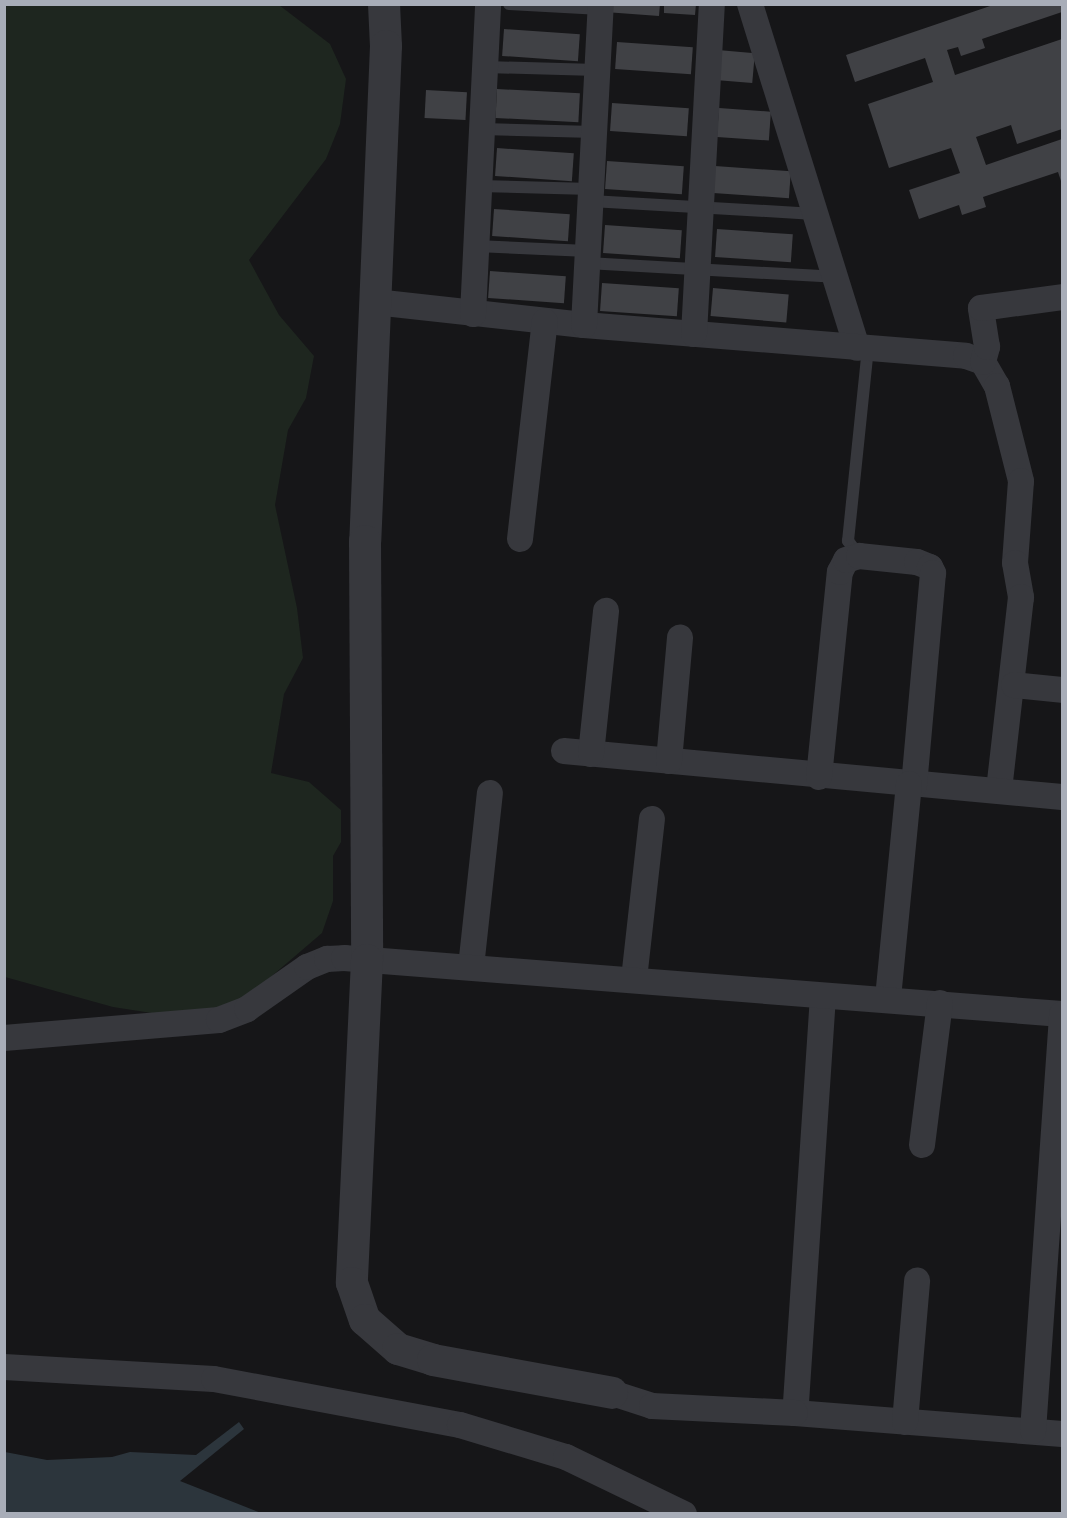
<!DOCTYPE html>
<style>
body{margin:0}
#map{position:relative;width:1067px;height:1518px;overflow:hidden;background:#161618;font-family:"Exo 2",sans-serif}
div>[style]{position:absolute}
.green>*{inset:0;background:#1e261f}
.water>*{inset:0;background:#2c353c}
.building>*{inset:0;background:#404145;transform-origin:0 0}
.service>*{height:12px;margin:-6px;padding:0 6px;transform-origin:6px;border-radius:6px;background:#37383d}
.minor>*{height:26px;margin:-13px;padding:0 13px;transform-origin:13px;border-radius:13px;background:#37383d}
.tertiary>*{height:32px;margin:-16px;padding:0 16px;transform-origin:16px;border-radius:16px;background:#37383d}
span{translate:-50% -50%;white-space:nowrap;text-align:center;line-height:1.15;-webkit-text-stroke:4.5px #111113;paint-order:stroke}
.frame{position:absolute;inset:0;border:6px solid #a8adb8;pointer-events:none}
</style>
<div id="map">
<div class="green">
<div style="clip-path:polygon(4px 5px,279px 5px,330px 44px,346px 79px,340px 124px,326px 159px,249px 260px,279px 315px,314px 356px,306px 398px,288px 430px,275px 505px,297px 608px,303px 658px,284px 694px,271px 773px,309px 782px,341px 810px,341px 842px,333px 856px,333px 901px,322px 933px,252px 993px,213px 1011px,158px 1014px,113px 1007px,5px 977px)"></div>
</div>
<div class="water">
<div style="clip-path:polygon(239px 1422px,244px 1429px,180px 1481px,261px 1513px,5px 1513px,5px 1452px,47px 1460px,112px 1457px,130px 1452px,196px 1455px)"></div>
</div>
<div class="building">
<div style="clip-path:polygon(606px 4px,660px 4px,659px 16px,605px 12px)"></div>
<div style="clip-path:polygon(664px 4px,696px 4px,695px 15px,664px 13px)"></div>
<div style="clip-path:polygon(996px 4px,1062px 4px,1062px 12px,982px 39px,985px 48px,961px 56px,958px 47px,947px 50px,955px 75px,1062px 39px,1062px 129px,1017px 144px,1011px 125px,976px 137px,986px 165px,1062px 139px,1062px 184px,1058px 172px,983px 197px,986px 207px,962px 215px,959px 205px,919px 219px,909px 190px,960px 173px,951px 148px,889px 168px,868px 104px,933px 82px,925px 58px,855px 82px,846px 55px)"></div>
<div style="left:504px;top:29px;width:76px;height:27px;rotate:4deg"></div>
<div style="left:617px;top:42px;width:76px;height:27px;rotate:4deg"></div>
<div style="left:718px;top:50px;width:37px;height:30px;rotate:5deg"></div>
<div style="left:497px;top:89px;width:83px;height:29px;rotate:3deg"></div>
<div style="left:426px;top:90px;width:41px;height:28px;rotate:3deg"></div>
<div style="left:612px;top:103px;width:77px;height:28px;rotate:4deg"></div>
<div style="left:719px;top:108px;width:52px;height:29px;rotate:4deg"></div>
<div style="left:497px;top:148px;width:77px;height:28px;rotate:4deg"></div>
<div style="left:607px;top:161px;width:77px;height:28px;rotate:4deg"></div>
<div style="left:715px;top:166px;width:76px;height:27px;rotate:4deg"></div>
<div style="left:494px;top:209px;width:76px;height:27px;rotate:4deg"></div>
<div style="left:605px;top:225px;width:77px;height:28px;rotate:4deg"></div>
<div style="left:717px;top:229px;width:76px;height:28px;rotate:4deg"></div>
<div style="left:490px;top:271px;width:76px;height:27px;rotate:4deg"></div>
<div style="left:602px;top:283px;width:77px;height:28px;rotate:4deg"></div>
<div style="left:713px;top:288px;width:76px;height:28px;rotate:5deg"></div>
</div>
<div class="service">
<div style="left:509px;top:4px;width:92px;rotate:3.1deg"></div>
<div style="left:485px;top:67px;width:112px;rotate:1.5deg"></div>
<div style="left:482px;top:129px;width:112px;rotate:1.5deg"></div>
<div style="left:479px;top:186px;width:112px;rotate:1.5deg"></div>
<div style="left:591px;top:201px;width:224px;rotate:3.3deg"></div>
<div style="left:476px;top:246px;width:112px;rotate:2.6deg"></div>
<div style="left:587px;top:263px;width:248px;rotate:3.2deg"></div>
<div style="left:859px;top:556px;width:19px;rotate:-126deg"></div>
<div style="left:848px;top:541px;width:194px;rotate:-84.1deg"></div>
</div>
<div class="minor">
<div style="left:750px;top:4px;width:360px;rotate:72.7deg"></div>
<div style="left:375px;top:302px;width:210px;rotate:6.3deg"></div>
<div style="left:584px;top:325px;width:383px;rotate:4.6deg"></div>
<div style="left:966px;top:356px;width:18px;rotate:19deg"></div>
<div style="left:983px;top:362px;width:28px;rotate:60deg"></div>
<div style="left:997px;top:386px;width:98px;rotate:75.8deg"></div>
<div style="left:1021px;top:481px;width:82px;rotate:94.2deg"></div>
<div style="left:1015px;top:563px;width:35px;rotate:80deg"></div>
<div style="left:1021px;top:597px;width:195px;rotate:96.5deg"></div>
<div style="left:473px;top:314px;width:310px;rotate:-87.2deg"></div>
<div style="left:584px;top:325px;width:321px;rotate:-87deg"></div>
<div style="left:694px;top:334px;width:330px;rotate:-86.9deg"></div>
<div style="left:983px;top:362px;width:16px;rotate:-75deg"></div>
<div style="left:987px;top:347px;width:39px;rotate:-99deg"></div>
<div style="left:981px;top:308px;width:82px;rotate:-7.7deg"></div>
<div style="left:520px;top:539px;width:219px;rotate:-83.5deg"></div>
<div style="left:1014px;top:685px;width:48px;rotate:5.9deg"></div>
<div style="left:564px;top:751px;width:500px;rotate:5.28deg"></div>
<div style="left:591px;top:754px;width:144px;rotate:-84deg"></div>
<div style="left:669px;top:761px;width:124px;rotate:-84.9deg"></div>
<div style="left:819px;top:777px;width:206px;rotate:-84.2deg"></div>
<div style="left:840px;top:572px;width:13px;rotate:-63deg"></div>
<div style="left:846px;top:560px;width:14px;rotate:-17deg"></div>
<div style="left:859px;top:556px;width:58px;rotate:5.9deg"></div>
<div style="left:917px;top:562px;width:14px;rotate:21deg"></div>
<div style="left:930px;top:567px;width:7px;rotate:63deg"></div>
<div style="left:933px;top:573px;width:213px;rotate:95.1deg"></div>
<div style="left:471px;top:967px;width:175px;rotate:-83.8deg"></div>
<div style="left:634px;top:979px;width:161px;rotate:-83.6deg"></div>
<div style="left:823px;top:996px;width:418px;rotate:93.8deg"></div>
<div style="left:795px;top:1413px;width:268px;rotate:4.5deg"></div>
<div style="left:888px;top:998px;width:215px;rotate:-84.4deg"></div>
<div style="left:4px;top:1038px;width:216px;rotate:-4.8deg"></div>
<div style="left:219px;top:1020px;width:30px;rotate:-21deg"></div>
<div style="left:247px;top:1009px;width:73px;rotate:-35deg"></div>
<div style="left:307px;top:967px;width:22px;rotate:-22deg"></div>
<div style="left:327px;top:959px;width:17px;rotate:-3deg"></div>
<div style="left:344px;top:958px;width:720px;rotate:4.46deg"></div>
<div style="left:922px;top:1145px;width:143px;rotate:-82.8deg"></div>
<div style="left:4px;top:1367px;width:210px;rotate:3.3deg"></div>
<div style="left:214px;top:1379px;width:250px;rotate:10.6deg"></div>
<div style="left:460px;top:1425px;width:111px;rotate:16.8deg"></div>
<div style="left:566px;top:1457px;width:131px;rotate:25.8deg"></div>
<div style="left:612px;top:1393px;width:42px;rotate:18deg"></div>
<div style="left:652px;top:1406px;width:143px;rotate:2.8deg"></div>
<div style="left:905px;top:1422px;width:142px;rotate:-85.1deg"></div>
<div style="left:1033px;top:1431px;width:418px;rotate:-86deg"></div>
</div>
<div class="tertiary">
<div style="left:384px;top:4px;width:42px;rotate:87.3deg"></div>
<div style="left:386px;top:46px;width:495px;rotate:92.4deg"></div>
<div style="left:365px;top:541px;width:419px;rotate:89.7deg"></div>
<div style="left:367px;top:960px;width:323px;rotate:92.7deg"></div>
<div style="left:352px;top:1283px;width:39px;rotate:71deg"></div>
<div style="left:365px;top:1320px;width:44px;rotate:41.3deg"></div>
<div style="left:398px;top:1349px;width:37px;rotate:17deg"></div>
<div style="left:433px;top:1360px;width:182px;rotate:10.4deg"></div>
</div>
<div class="frame"></div>
</div>
